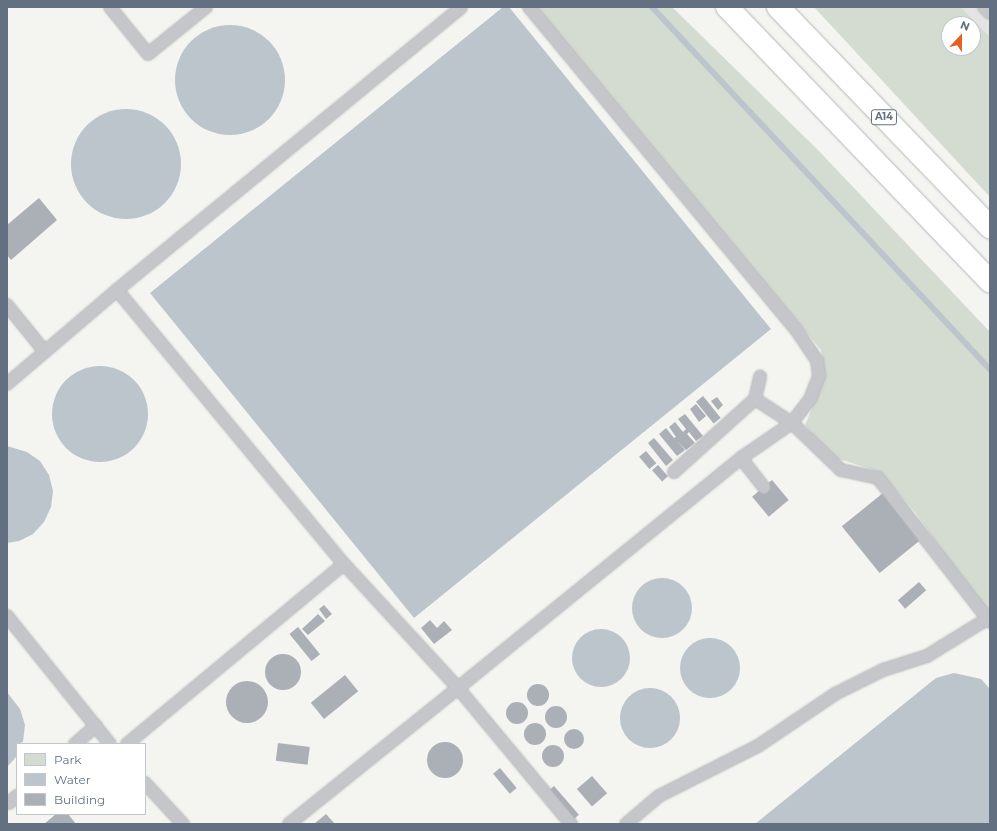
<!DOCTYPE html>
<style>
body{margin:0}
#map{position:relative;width:997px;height:831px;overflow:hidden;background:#f4f4f0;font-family:Montserrat,sans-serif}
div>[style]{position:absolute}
.built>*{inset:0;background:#e4e5e3}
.green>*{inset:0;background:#d4dbd1}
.water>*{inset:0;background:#bcc5cc}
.round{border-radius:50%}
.stream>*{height:6px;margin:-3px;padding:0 3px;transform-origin:3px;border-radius:3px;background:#bcc5cc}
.building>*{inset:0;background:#aab0b6;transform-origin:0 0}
.roads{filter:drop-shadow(0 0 1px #b4b6ba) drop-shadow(0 0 1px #b4b6ba)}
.service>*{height:12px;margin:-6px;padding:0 6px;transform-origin:6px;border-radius:6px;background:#c4c6ca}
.trunk>*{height:22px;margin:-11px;padding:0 11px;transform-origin:11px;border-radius:11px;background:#fff}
span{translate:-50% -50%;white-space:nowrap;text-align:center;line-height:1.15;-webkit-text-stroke:4px #fff;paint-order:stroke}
.shield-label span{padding:1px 3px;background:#fff;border:1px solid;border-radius:3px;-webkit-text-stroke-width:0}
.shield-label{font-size:10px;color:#637081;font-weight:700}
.frame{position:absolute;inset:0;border:8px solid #637081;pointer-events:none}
.legend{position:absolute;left:16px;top:743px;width:130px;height:72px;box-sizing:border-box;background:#fff;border:1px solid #c1c6cd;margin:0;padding:5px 7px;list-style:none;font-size:12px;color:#637081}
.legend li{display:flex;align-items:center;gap:8px;height:20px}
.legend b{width:20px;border:1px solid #c1c6cd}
.north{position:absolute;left:941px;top:16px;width:40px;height:40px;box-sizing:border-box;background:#fff;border:1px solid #c1c6cd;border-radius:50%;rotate:22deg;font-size:11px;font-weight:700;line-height:16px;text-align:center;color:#637081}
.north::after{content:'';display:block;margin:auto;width:14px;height:18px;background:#e26222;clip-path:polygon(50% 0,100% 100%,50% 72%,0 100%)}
</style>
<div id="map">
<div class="built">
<div style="clip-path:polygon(961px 7px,990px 7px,990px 37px)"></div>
</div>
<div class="green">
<div style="clip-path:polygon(537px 7px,672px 7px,819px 151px,990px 332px,990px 620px,915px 512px,880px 472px,833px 457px,805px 425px,825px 377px,821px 350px)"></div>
<div style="clip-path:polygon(evenodd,814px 7px,961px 7px,990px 37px,990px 197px,814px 7px,949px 24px,973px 24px,973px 48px,949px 48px,949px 24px)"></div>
</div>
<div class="water">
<div style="clip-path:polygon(503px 7px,509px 7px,771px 329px,414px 618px,150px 293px)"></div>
<div class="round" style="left:175px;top:25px;width:110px;height:110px"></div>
<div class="round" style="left:71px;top:109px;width:110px;height:110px"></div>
<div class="round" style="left:52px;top:366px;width:96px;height:96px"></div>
<div style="clip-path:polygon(7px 446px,27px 452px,40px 461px,49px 475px,53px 491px,51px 507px,44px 522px,33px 534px,19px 541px,7px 543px)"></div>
<div class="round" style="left:632px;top:578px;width:60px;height:60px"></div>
<div class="round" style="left:572px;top:629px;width:58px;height:58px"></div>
<div class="round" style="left:680px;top:638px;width:60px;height:60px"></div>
<div style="clip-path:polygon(954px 673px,981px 679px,990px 689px,990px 824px,755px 824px,936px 678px)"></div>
<div class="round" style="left:620px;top:688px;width:60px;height:60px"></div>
<div style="clip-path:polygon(7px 692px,20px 709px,25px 725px,23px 742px,17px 744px,16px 757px,7px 767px)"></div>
</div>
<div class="stream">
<div style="left:652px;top:7px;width:496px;rotate:47deg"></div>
</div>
<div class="building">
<div style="clip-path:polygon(39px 198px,57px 220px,11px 260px,7px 255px,7px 225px)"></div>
<div style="left:703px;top:396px;width:28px;height:9px;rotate:51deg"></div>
<div style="clip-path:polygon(717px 397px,723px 405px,718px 410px,711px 401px)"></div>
<div style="clip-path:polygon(696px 404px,706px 416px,699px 422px,690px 409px)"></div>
<div style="clip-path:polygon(685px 414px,703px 436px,696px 441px,689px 432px,687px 434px,695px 443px,686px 450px,677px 441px,685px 450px,677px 456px,659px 434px,666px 428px,674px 438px,676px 437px,669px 427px,675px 422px,683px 432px,686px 429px,678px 419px)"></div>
<div style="clip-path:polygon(654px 438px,673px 460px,666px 466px,648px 443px)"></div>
<div style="left:646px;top:451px;width:16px;height:9px;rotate:50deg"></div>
<div style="left:658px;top:465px;width:15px;height:8px;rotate:48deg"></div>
<div style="left:772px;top:480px;width:26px;height:26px;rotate:50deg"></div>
<div style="left:883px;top:493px;width:60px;height:53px;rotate:51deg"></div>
<div style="left:919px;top:582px;width:11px;height:28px;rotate:49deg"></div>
<div style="clip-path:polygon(324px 605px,332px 614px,326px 619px,319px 609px)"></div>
<div style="clip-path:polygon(318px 614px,325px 621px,308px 635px,302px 629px)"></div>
<div style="clip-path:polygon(430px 620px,437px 628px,444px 621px,452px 630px,434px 644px,421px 628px)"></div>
<div style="left:298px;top:627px;width:35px;height:11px;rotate:51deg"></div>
<div class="round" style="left:265px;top:654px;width:36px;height:36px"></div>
<div style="left:345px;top:675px;width:21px;height:44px;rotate:51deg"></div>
<div class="round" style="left:226px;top:681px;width:42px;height:42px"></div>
<div class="round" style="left:527px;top:684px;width:22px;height:22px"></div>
<div class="round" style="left:506px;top:702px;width:22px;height:22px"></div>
<div class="round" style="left:545px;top:706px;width:22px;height:22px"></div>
<div class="round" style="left:524px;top:723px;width:22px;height:22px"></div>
<div class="round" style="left:564px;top:729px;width:20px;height:20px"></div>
<div class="round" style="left:427px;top:742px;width:36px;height:36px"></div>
<div style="left:278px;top:743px;width:32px;height:18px;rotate:7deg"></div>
<div class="round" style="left:542px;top:745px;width:22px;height:22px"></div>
<div style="left:500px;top:768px;width:26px;height:9px;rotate:50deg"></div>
<div style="left:592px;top:776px;width:23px;height:20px;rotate:49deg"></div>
<div style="left:554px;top:786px;width:38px;height:11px;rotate:49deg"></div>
<div style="clip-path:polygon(56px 814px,68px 814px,76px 824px,44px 824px)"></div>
<div style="clip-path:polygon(326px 814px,335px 824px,314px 824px)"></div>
</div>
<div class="roads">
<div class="service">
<div style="left:110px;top:7px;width:60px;rotate:51deg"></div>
<div style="left:148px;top:54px;width:75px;rotate:-39deg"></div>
<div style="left:529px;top:7px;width:417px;rotate:50.4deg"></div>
<div style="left:795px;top:328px;width:40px;rotate:56deg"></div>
<div style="left:817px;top:361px;width:15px;rotate:82deg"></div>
<div style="left:819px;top:376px;width:25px;rotate:111deg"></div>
<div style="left:810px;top:399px;width:30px;rotate:127deg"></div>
<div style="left:792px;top:423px;width:44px;rotate:-147deg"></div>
<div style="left:984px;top:7px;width:8px;rotate:45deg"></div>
<div style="left:117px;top:290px;width:445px;rotate:-39.4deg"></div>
<div style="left:7px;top:305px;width:60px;rotate:51deg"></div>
<div style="left:7px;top:384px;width:145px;rotate:-40.5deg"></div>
<div style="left:117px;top:290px;width:356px;rotate:50.4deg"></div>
<div style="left:344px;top:564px;width:168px;rotate:47.4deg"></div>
<div style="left:458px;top:688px;width:365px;rotate:-39.1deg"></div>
<div style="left:741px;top:458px;width:62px;rotate:-34.5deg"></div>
<div style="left:792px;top:423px;width:68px;rotate:43.8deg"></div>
<div style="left:841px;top:470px;width:38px;rotate:12deg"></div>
<div style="left:878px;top:478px;width:182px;rotate:52.1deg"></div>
<div style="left:741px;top:458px;width:37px;rotate:52deg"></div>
<div style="left:674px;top:472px;width:109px;rotate:-42deg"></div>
<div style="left:755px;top:399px;width:23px;rotate:-77deg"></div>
<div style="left:7px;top:616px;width:164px;rotate:51.2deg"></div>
<div style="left:75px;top:744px;width:28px;rotate:-41deg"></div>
<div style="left:127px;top:744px;width:282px;rotate:-39.7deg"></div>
<div style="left:145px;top:783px;width:56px;rotate:47.2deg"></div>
<div style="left:9px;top:803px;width:11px;rotate:-41deg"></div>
<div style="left:289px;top:824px;width:217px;rotate:-38.8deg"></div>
<div style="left:458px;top:688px;width:177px;rotate:50.3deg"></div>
<div style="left:626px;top:824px;width:43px;rotate:-40.3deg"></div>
<div style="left:659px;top:796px;width:111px;rotate:-26.8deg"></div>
<div style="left:758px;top:746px;width:93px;rotate:-34deg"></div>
<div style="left:835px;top:694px;width:54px;rotate:-26.6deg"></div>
<div style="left:883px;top:670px;width:46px;rotate:-17.7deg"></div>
<div style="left:927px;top:656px;width:70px;rotate:-31.7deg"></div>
</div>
<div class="trunk">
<div style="left:727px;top:7px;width:380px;rotate:46.2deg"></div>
<div style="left:778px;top:7px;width:306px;rotate:46.1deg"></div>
</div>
</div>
<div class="shield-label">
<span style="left:884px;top:117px">A14</span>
</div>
<div class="frame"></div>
<ul class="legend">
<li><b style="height:11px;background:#d4dbd1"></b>Park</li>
<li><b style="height:11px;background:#bcc5cc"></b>Water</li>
<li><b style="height:11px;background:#aab0b6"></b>Building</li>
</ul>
<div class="north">N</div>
</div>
